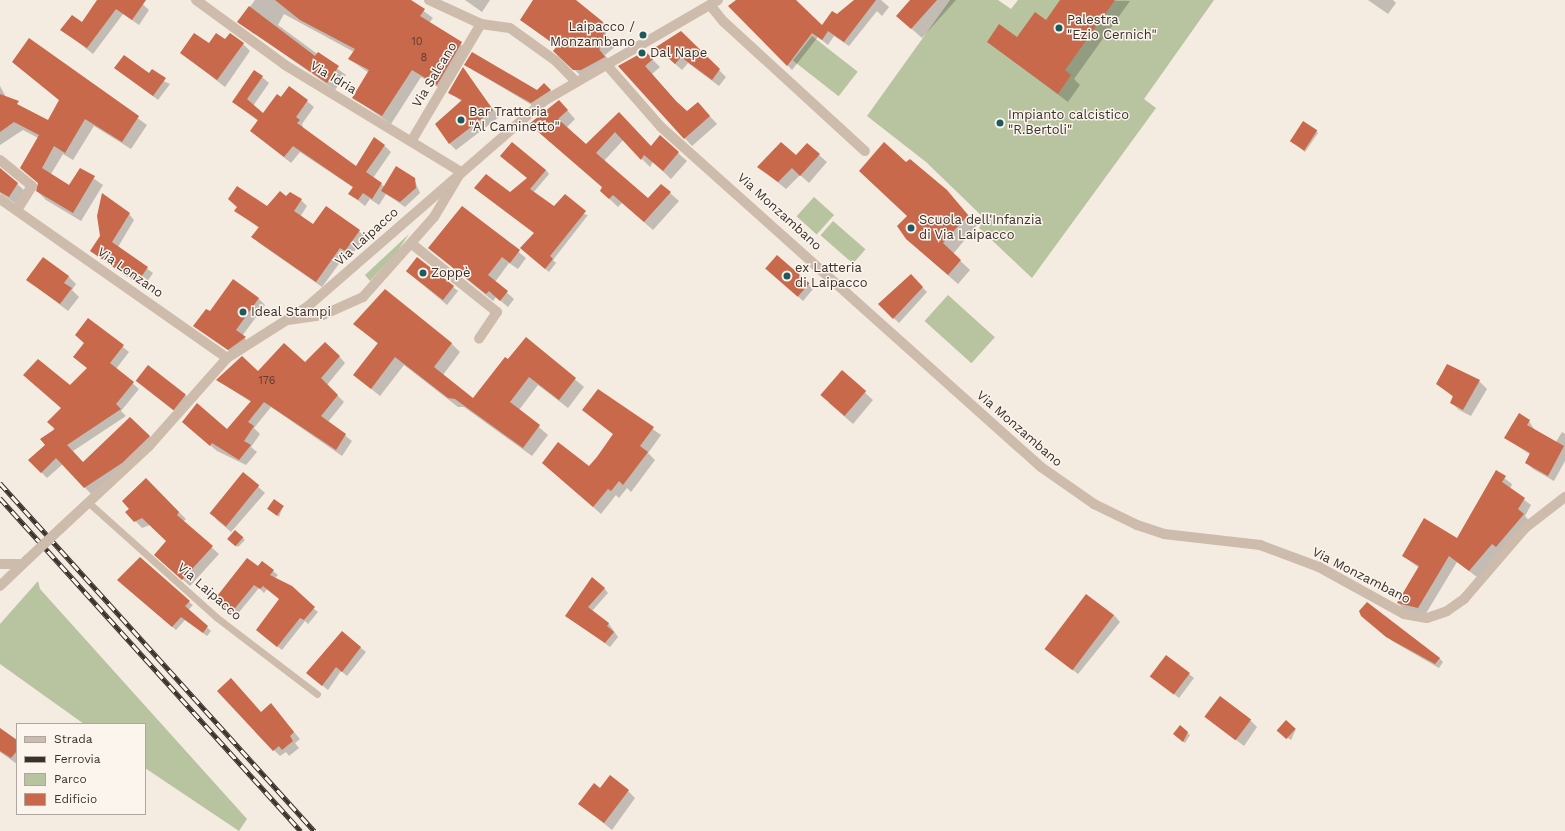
<!DOCTYPE html>
<meta charset="utf-8">
<style>
body{margin:0}
#map{position:relative;width:1565px;height:831px;overflow:hidden;background:#f4ebe1;font-family:"Work Sans",sans-serif}
div>[style]{position:absolute}
.green>*{inset:0;background:#b8c4a0;transform-origin:0 0}
.shadow>*{inset:0;background:#0003}
.building>*{inset:0;background:#c8694b;transform-origin:0 0}
.service>*{height:7px;margin:-3.5px;padding:0 3.5px;transform-origin:3.5px;border-radius:3.5px;background:#cdbbac}
.minor>*{height:10px;margin:-5px;padding:0 5px;transform-origin:5px;border-radius:5px;background:#cdbbac}
.tertiary>*{height:10px;margin:-5px;padding:0 5px;transform-origin:5px;border-radius:5px;background:#cdbbac}
.rail>*{height:4.5px;margin-top:-2.25px;transform-origin:0;background:repeating-linear-gradient(90deg,#fbf5ee 0 9px,#3b302b 0 18px);box-sizing:border-box;border-block:1px solid #3b302b}
.tertiary-bridge>*{height:10px;margin:-5px;padding:0 5px;transform-origin:5px;border-radius:5px;background:#cdbbac}
.dots>*{width:11px;height:11px;translate:-50% -50%;box-sizing:border-box;border:2px solid #fbf5ee;border-radius:50%}
span{translate:-50% -50%;white-space:nowrap;text-align:center;line-height:1.15;-webkit-text-stroke:3px #fbf5ee;paint-order:stroke}
.number-label{font-size:11px;color:#5e3e33}
.number-label span{-webkit-text-stroke-width:0}
.poi-label{font-size:13px;color:#3b302b}
.left{translate:0 -50%;text-align:left}
.right{translate:-100% -50%;text-align:right}
.street-label{font-size:13px;color:#3b302b}
.legend{position:absolute;left:16px;top:723px;width:130px;height:92px;box-sizing:border-box;background:#fbf5ee;border:1px solid #aea6a0;margin:0;padding:5px 7px;list-style:none;font-size:12px;color:#3b302b}
.legend li{display:flex;align-items:center;gap:8px;height:20px}
.legend b{width:20px;border:1px solid #aea6a0}
</style>
<div id="map">
<div class="green">
<div style="clip-path:polygon(950px 0,998px 0,1011px 9px,1018px 0,1214px 0,1144px 99px,1156px 108px,1032px 278px,979px 228px,985px 219px,926px 162px,867px 116px)"></div>
<div style="left:812px;top:36px;width:58px;height:31px;rotate:38deg"></div>
<div style="left:814px;top:197px;width:27px;height:26px;rotate:42deg"></div>
<div style="left:833px;top:221px;width:43px;height:19px;rotate:41deg"></div>
<div style="clip-path:polygon(409px 234px,397px 252px,370px 281px,365px 275px)"></div>
<div style="left:948px;top:295px;width:63px;height:35px;rotate:42deg"></div>
<div style="clip-path:polygon(38px 581px,40px 589px,247px 819px,239px 831px,145px 768px,145px 724px,84px 724px,0 664px,0 624px)"></div>
</div>
<div class="shadow">
<div style="clip-path:polygon(98px 0,138px 0,149px 10px,139px 25px,123px 14px,93px 54px,62px 30px,82px 24px)"></div>
<div style="clip-path:polygon(255px 0,409px 0,433px 18px,429px 23px,470px 51px,446px 92px,421px 77px,391px 124px,354px 98px,369px 73px,349px 59px,354px 52px,284px 14px,278px 25px,346px 75px,335px 90px,239px 22px)"></div>
<div style="clip-path:polygon(465px 0,490px 0,482px 12px)"></div>
<div style="clip-path:polygon(534px 0,575px 0,603px 22px,609px 29px,605px 35px,616px 46px,605px 55px,611px 63px,581px 76px,561px 57px,557px 47px,521px 20px)"></div>
<div style="clip-path:polygon(739px 0,791px 0,822px 26px,855px 0,881px 0,889px 7px,882px 16px,877px 11px,849px 46px,834px 36px,828px 45px,818px 37px,792px 70px,730px 6px)"></div>
<div style="clip-path:polygon(911px 0,956px 0,922px 38px,897px 16px)"></div>
<div style="clip-path:polygon(1061px 0,1130px 1px,1074px 79px,1080px 85px,1068px 102px,988px 42px,1017px 38px,1046px 21px)"></div>
<div style="clip-path:polygon(1368px 0,1393px 0,1396px 3px,1388px 14px)"></div>
<div style="clip-path:polygon(681px 33px,726px 77px,719px 86px,688px 63px,682px 70px,664px 54px)"></div>
<div style="clip-path:polygon(29px 40px,147px 125px,131px 149px,94px 126px,73px 160px,63px 154px,51px 174px,70px 186px,80px 169px,103px 185px,81px 221px,46px 200px,37px 191px,39px 184px,21px 167px,38px 138px,23px 130px,0 145px,0 86px,6px 97px,2px 116px,48px 121px,60px 101px,14px 62px)"></div>
<div style="clip-path:polygon(225px 41px,243px 44px,250px 51px,225px 87px,181px 53px)"></div>
<div style="clip-path:polygon(645px 52px,660px 67px,652px 74px,679px 105px,687px 112px,705px 111px,717px 124px,692px 146px,619px 66px)"></div>
<div style="clip-path:polygon(465px 65px,538px 91px,544px 84px,552px 92px,540px 110px)"></div>
<div style="clip-path:polygon(115px 68px,149px 74px,170px 84px,158px 100px)"></div>
<div style="clip-path:polygon(463px 69px,499px 117px,456px 150px,449px 143px,462px 102px,450px 92px)"></div>
<div style="clip-path:polygon(262px 77px,269px 83px,253px 106px,264px 114px,290px 87px,314px 107px,302px 124px,304px 130px,357px 167px,385px 146px,391px 152px,373px 178px,385px 187px,414px 179px,420px 193px,405px 207px,386px 194px,379px 205px,370px 199px,365px 206px,350px 194px,354px 188px,300px 152px,291px 163px,251px 131px,258px 121px,233px 101px)"></div>
<div style="clip-path:polygon(559px 101px,575px 119px,566px 128px,586px 145px,619px 113px,651px 147px,678px 153px,687px 161px,671px 179px,653px 162px,650px 167px,623px 140px,604px 161px,648px 199px,661px 185px,679px 201px,653px 230px,622px 203px,618px 207px,601px 191px,603px 188px,539px 132px)"></div>
<div style="clip-path:polygon(1316px 131px,1318px 133px,1305px 152px,1290px 140px)"></div>
<div style="clip-path:polygon(819px 155px,827px 162px,809px 183px,800px 175px,786px 189px,759px 167px,796px 156px)"></div>
<div style="clip-path:polygon(906px 164px,947px 191px,977px 225px,953px 254px,970px 270px,958px 284px,918px 249px,908px 217px)"></div>
<div style="clip-path:polygon(0 168px,26px 192px,18px 205px,0 193px)"></div>
<div style="clip-path:polygon(546px 170px,549px 174px,533px 193px,554px 207px,588px 215px,553px 260px,556px 263px,549px 272px,524px 251px,535px 233px,510px 194px)"></div>
<div style="clip-path:polygon(286px 198px,301px 200px,307px 206px,300px 217px,313px 226px,359px 231px,365px 237px,351px 256px,347px 253px,322px 287px,259px 243px,253px 237px,259px 228px,236px 211px,267px 208px)"></div>
<div style="clip-path:polygon(463px 207px,526px 258px,518px 269px,509px 263px,495px 282px,514px 299px,508px 307px,496px 297px,493px 301px,429px 248px)"></div>
<div style="clip-path:polygon(129px 214px,134px 220px,118px 247px,153px 273px,143px 288px,97px 256px)"></div>
<div style="clip-path:polygon(778px 257px,813px 289px,803px 301px,772px 273px)"></div>
<div style="clip-path:polygon(417px 258px,458px 291px,447px 305px,410px 274px)"></div>
<div style="clip-path:polygon(68px 276px,76px 284px,72px 290px,79px 297px,68px 311px,28px 280px)"></div>
<div style="clip-path:polygon(911px 276px,927px 292px,899px 323px,879px 304px)"></div>
<div style="clip-path:polygon(258px 298px,265px 305px,242px 336px,251px 344px,235px 355px,194px 326px,210px 313px)"></div>
<div style="clip-path:polygon(89px 320px,129px 352px,116px 369px,139px 389px,121px 411px,126px 416px,73px 451px,84px 464px,149px 436px,155px 442px,91px 494px,63px 464px,47px 478px,29px 460px,47px 445px,71px 386px,88px 369px,75px 357px,85px 344px,76px 335px)"></div>
<div style="clip-path:polygon(354px 324px,451px 343px,460px 352px,443px 375px,473px 400px,526px 338px,584px 387px,568px 408px,538px 385px,519px 410px,548px 435px,532px 456px,464px 407px,458px 407px,404px 365px,380px 396px,354px 375px,378px 344px)"></div>
<div style="clip-path:polygon(339px 356px,345px 363px,327px 385px,344px 402px,328px 422px,352px 441px,342px 456px,271px 407px,254px 428px,260px 434px,251px 447px,257px 452px,246px 465px,217px 451px,183px 422px,197px 404px,227px 430px,251px 402px,217px 380px,242px 357px,258px 373px)"></div>
<div style="clip-path:polygon(842px 372px,873px 400px,853px 424px,829px 403px)"></div>
<div style="clip-path:polygon(137px 380px,185px 395px,193px 403px,181px 416px)"></div>
<div style="clip-path:polygon(1479px 381px,1487px 389px,1471px 416px,1459px 410px,1451px 402px,1453px 397px,1437px 383px)"></div>
<div style="clip-path:polygon(599px 391px,661px 435px,648px 453px,655px 460px,631px 492px,627px 488px,619px 498px,616px 495px,601px 514px,543px 463px,589px 467px,614px 435px,584px 410px)"></div>
<div style="clip-path:polygon(1529px 421px,1534px 429px,1556px 442px,1562px 432px,1565px 434px,1565px 461px,1554px 481px,1533px 469px,1527px 463px,1531px 455px,1505px 438px)"></div>
<div style="clip-path:polygon(1496px 472px,1512px 484px,1510px 489px,1531px 505px,1525px 516px,1530px 522px,1477px 577px,1457px 562px,1425px 615px,1405px 610px,1398px 603px,1419px 568px,1403px 556px,1457px 539px)"></div>
<div style="clip-path:polygon(244px 474px,265px 493px,231px 532px,216px 519px)"></div>
<div style="clip-path:polygon(146px 479px,186px 519px,183px 522px,219px 554px,190px 586px,163px 562px,168px 541px,150px 525px,142px 528px,127px 512px)"></div>
<div style="clip-path:polygon(283px 506px,279px 517px,271px 511px)"></div>
<div style="clip-path:polygon(235px 531px,245px 540px,238px 547px,230px 541px)"></div>
<div style="clip-path:polygon(262px 562px,278px 575px,275px 578px,318px 612px,308px 624px,305px 621px,282px 650px,257px 630px,280px 599px,267px 589px,264px 593px,259px 588px,235px 617px,219px 604px)"></div>
<div style="clip-path:polygon(122px 584px,189px 602px,193px 605px,188px 610px,211px 631px,207px 636px,185px 620px,176px 630px)"></div>
<div style="clip-path:polygon(604px 588px,608px 593px,592px 611px,609px 624px,618px 637px,610px 647px,567px 616px)"></div>
<div style="clip-path:polygon(1360px 611px,1439px 658px,1443px 662px,1439px 668px,1392px 641px)"></div>
<div style="clip-path:polygon(1114px 615px,1120px 622px,1078px 674px,1047px 650px)"></div>
<div style="clip-path:polygon(342px 633px,366px 652px,347px 676px,341px 671px,328px 690px,307px 673px)"></div>
<div style="clip-path:polygon(1189px 674px,1194px 678px,1179px 698px,1151px 676px)"></div>
<div style="clip-path:polygon(271px 705px,300px 739px,295px 743px,299px 748px,289px 756px,286px 752px,280px 756px,274px 750px,261px 713px)"></div>
<div style="clip-path:polygon(1206px 717px,1250px 720px,1257px 727px,1244px 746px)"></div>
<div style="clip-path:polygon(1181px 727px,1190px 735px,1185px 743px,1176px 736px)"></div>
<div style="clip-path:polygon(0 729px,17px 741px,17px 764px,0 752px)"></div>
<div style="clip-path:polygon(1296px 729px,1291px 740px,1281px 733px)"></div>
<div style="clip-path:polygon(628px 791px,635px 798px,612px 830px,580px 804px)"></div>
</div>
<div class="building">
<div style="clip-path:polygon(97px 0,146px 0,132px 20px,116px 9px,87px 48px,60px 30px,72px 15px,82px 22px)"></div>
<div style="clip-path:polygon(275px 0,411px 0,425px 9px,420px 16px,462px 42px,437px 85px,412px 70px,382px 116px,352px 98px,369px 70px,348px 59px,355px 49px,300px 20px)"></div>
<div style="clip-path:polygon(533px 0,576px 0,603px 22px,599px 28px,610px 39px,599px 49px,605px 57px,581px 70px,573px 70px,553px 51px,557px 46px,520px 20px)"></div>
<div style="clip-path:polygon(736px 0,796px 0,822px 25px,832px 11px,837px 14px,854px 0,876px 0,844px 42px,828px 31px,822px 40px,812px 33px,787px 66px,728px 6px)"></div>
<div style="clip-path:polygon(910px 0,937px 0,911px 29px,896px 16px)"></div>
<div style="clip-path:polygon(1060px 0,1115px 0,1065px 70px,1071px 75px,1058px 94px,987px 42px,999px 24px,1017px 37px,1035px 12px,1046px 20px)"></div>
<div style="clip-path:polygon(249px 6px,315px 56px,318px 52px,339px 66px,327px 83px,237px 22px)"></div>
<div style="clip-path:polygon(681px 31px,720px 69px,712px 80px,681px 57px,675px 64px,656px 47px)"></div>
<div style="clip-path:polygon(194px 33px,209px 43px,216px 33px,225px 39px,230px 33px,244px 43px,217px 80px,180px 53px)"></div>
<div style="clip-path:polygon(29px 38px,139px 116px,122px 142px,85px 119px,65px 153px,54px 146px,42px 168px,69px 185px,80px 168px,95px 176px,73px 213px,36px 191px,38px 183px,20px 168px,39px 135px,14px 122px,0 132px,0 94px,19px 101px,17px 104px,48px 120px,59px 100px,12px 62px)"></div>
<div style="clip-path:polygon(645px 51px,653px 59px,645px 66px,676px 101px,687px 111px,698px 102px,710px 116px,684px 139px,618px 66px)"></div>
<div style="clip-path:polygon(472px 52px,537px 90px,544px 83px,551px 90px,531px 103px,464px 65px)"></div>
<div style="clip-path:polygon(124px 55px,149px 73px,152px 69px,166px 78px,153px 96px,114px 68px)"></div>
<div style="clip-path:polygon(463px 67px,493px 110px,449px 144px,435px 124px,462px 100px,448px 93px)"></div>
<div style="clip-path:polygon(254px 70px,263px 76px,247px 99px,263px 113px,277px 94px,281px 97px,289px 86px,308px 100px,296px 117px,300px 120px,297px 123px,356px 166px,374px 137px,385px 145px,366px 172px,382px 183px,372px 199px,363px 193px,358px 200px,348px 194px,353px 187px,293px 146px,284px 157px,250px 131px,258px 120px,232px 102px)"></div>
<div style="clip-path:polygon(559px 100px,568px 110px,558px 119px,586px 144px,619px 112px,651px 146px,660px 135px,679px 152px,663px 171px,644px 155px,641px 160px,615px 132px,596px 153px,648px 198px,661px 184px,671px 192px,644px 222px,613px 195px,609px 199px,600px 191px,602px 187px,529px 124px)"></div>
<div style="left:1303px;top:121px;width:17px;height:24px;rotate:33deg"></div>
<div style="clip-path:polygon(512px 142px,546px 170px,530px 189px,554px 206px,565px 194px,586px 211px,550px 256px,553px 259px,545px 269px,520px 248px,534px 233px,474px 188px,486px 174px,510px 192px,527px 178px,500px 156px)"></div>
<div style="clip-path:polygon(781px 142px,796px 155px,807px 143px,820px 154px,800px 176px,792px 168px,778px 182px,757px 167px)"></div>
<div style="clip-path:polygon(884px 142px,906px 162px,910px 159px,947px 190px,968px 215px,943px 243px,961px 260px,948px 275px,906px 239px,897px 226px,907px 216px,859px 171px)"></div>
<div style="clip-path:polygon(396px 166px,415px 178px,416px 188px,400px 202px,381px 191px)"></div>
<div style="clip-path:polygon(0 168px,18px 183px,9px 197px,0 192px)"></div>
<div style="clip-path:polygon(237px 186px,267px 206px,280px 191px,286px 196px,290px 192px,302px 199px,294px 211px,313px 224px,326px 206px,360px 230px,345px 251px,340px 248px,316px 282px,251px 237px,259px 227px,234px 211px,237px 207px,228px 199px)"></div>
<div style="clip-path:polygon(102px 193px,130px 213px,112px 242px,148px 267px,137px 283px,90px 251px,100px 236px,97px 216px)"></div>
<div style="clip-path:polygon(462px 206px,520px 250px,510px 263px,502px 257px,488px 275px,508px 291px,500px 301px,489px 291px,486px 294px,428px 248px)"></div>
<div style="left:777px;top:255px;width:43px;height:18px;rotate:41deg"></div>
<div style="clip-path:polygon(43px 257px,69px 276px,64px 283px,72px 288px,60px 304px,26px 280px)"></div>
<div style="left:417px;top:257px;width:47px;height:18px;rotate:38deg"></div>
<div style="clip-path:polygon(911px 274px,923px 287px,893px 319px,878px 304px)"></div>
<div style="clip-path:polygon(233px 279px,259px 298px,236px 330px,246px 337px,228px 350px,193px 326px,206px 309px,210px 311px)"></div>
<div style="clip-path:polygon(385px 289px,452px 343px,434px 367px,473px 398px,505px 357px,508px 359px,526px 337px,576px 378px,559px 400px,529px 377px,510px 402px,540px 425px,523px 448px,455px 399px,448px 398px,395px 357px,371px 389px,353px 375px,378px 343px,353px 324px)"></div>
<div style="clip-path:polygon(88px 318px,124px 345px,110px 363px,134px 382px,116px 404px,121px 409px,67px 445px,83px 462px,130px 417px,150px 436px,122px 463px,84px 488px,56px 458px,41px 473px,28px 460px,45px 445px,40px 439px,55px 429px,47px 422px,61px 408px,23px 375px,38px 359px,70px 385px,87px 368px,73px 357px,84px 343px,75px 335px)"></div>
<div style="clip-path:polygon(325px 342px,340px 356px,321px 378px,338px 395px,321px 416px,346px 434px,336px 450px,264px 402px,248px 422px,254px 426px,244px 441px,251px 445px,239px 460px,212px 443px,210px 446px,182px 422px,197px 403px,227px 429px,251px 401px,216px 380px,242px 356px,258px 371px,284px 343px,305px 362px)"></div>
<div style="clip-path:polygon(1447px 364px,1480px 380px,1463px 410px,1450px 403px,1453px 396px,1436px 384px)"></div>
<div style="left:148px;top:365px;width:48px;height:20px;rotate:38deg"></div>
<div style="left:842px;top:370px;width:32px;height:33px;rotate:41deg"></div>
<div style="clip-path:polygon(598px 389px,654px 427px,640px 446px,648px 452px,623px 485px,619px 481px,611px 491px,608px 489px,593px 507px,542px 463px,558px 442px,589px 466px,597px 457px,613px 434px,582px 410px)"></div>
<div style="clip-path:polygon(1519px 413px,1530px 420px,1527px 425px,1564px 446px,1548px 476px,1525px 463px,1530px 453px,1504px 438px)"></div>
<div style="clip-path:polygon(1496px 470px,1506px 476px,1502px 482px,1525px 498px,1518px 509px,1524px 514px,1496px 547px,1492px 544px,1469px 571px,1449px 556px,1418px 608px,1397px 603px,1419px 566px,1402px 556px,1424px 518px,1457px 538px)"></div>
<div style="left:243px;top:472px;width:21px;height:53px;rotate:39deg"></div>
<div style="clip-path:polygon(146px 478px,179px 512px,177px 515px,213px 546px,182px 580px,154px 555px,166px 541px,142px 518px,134px 522px,125px 512px,129px 509px,122px 501px)"></div>
<div style="left:274px;top:499px;width:12px;height:12px;rotate:35deg"></div>
<div style="left:235px;top:530px;width:11px;height:12px;rotate:41deg"></div>
<div style="clip-path:polygon(140px 557px,190px 601px,185px 606px,208px 626px,203px 633px,181px 617px,172px 627px,117px 580px)"></div>
<div style="clip-path:polygon(247px 558px,258px 566px,262px 561px,274px 570px,270px 575px,292px 586px,315px 607px,304px 620px,300px 618px,277px 647px,256px 630px,279px 599px,263px 586px,260px 589px,254px 585px,231px 613px,214px 600px)"></div>
<div style="clip-path:polygon(592px 577px,605px 588px,588px 607px,609px 623px,607px 626px,614px 632px,605px 643px,565px 616px)"></div>
<div style="left:1086px;top:594px;width:35px;height:69px;rotate:37deg"></div>
<div style="clip-path:polygon(1367px 602px,1440px 658px,1435px 664px,1386px 637px,1361px 616px,1359px 611px)"></div>
<div style="clip-path:polygon(342px 631px,361px 647px,342px 672px,336px 667px,322px 686px,306px 673px)"></div>
<div style="left:1166px;top:655px;width:30px;height:27px;rotate:37deg"></div>
<div style="clip-path:polygon(231px 678px,261px 712px,271px 703px,294px 732px,290px 736px,293px 741px,282px 750px,279px 746px,273px 751px,217px 691px)"></div>
<div style="left:1220px;top:696px;width:39px;height:26px;rotate:37deg"></div>
<div style="left:1286px;top:720px;width:13px;height:14px;rotate:42deg"></div>
<div style="clip-path:polygon(1180px 725px,1188px 732px,1183px 742px,1173px 734px)"></div>
<div style="clip-path:polygon(0 728px,17px 740px,17px 751px,11px 758px,0 751px)"></div>
<div style="clip-path:polygon(610px 775px,629px 790px,604px 823px,578px 804px,594px 783px,600px 788px)"></div>
</div>
<div class="service">
<div style="left:89px;top:503px;width:171px;rotate:41.9deg"></div>
<div style="left:216px;top:617px;width:127px;rotate:37.3deg"></div>
</div>
<div class="minor">
<div style="left:196px;top:0;width:110px;rotate:36.1deg"></div>
<div style="left:285px;top:65px;width:206px;rotate:31.3deg"></div>
<div style="left:461px;top:172px;width:52px;rotate:121deg"></div>
<div style="left:434px;top:217px;width:107px;rotate:131.6deg"></div>
<div style="left:363px;top:297px;width:44px;rotate:155.8deg"></div>
<div style="left:323px;top:315px;width:34px;rotate:172deg"></div>
<div style="left:429px;top:0;width:57px;rotate:24.8deg"></div>
<div style="left:481px;top:24px;width:29px;rotate:8deg"></div>
<div style="left:510px;top:28px;width:57px;rotate:35.7deg"></div>
<div style="left:556px;top:61px;width:28px;rotate:46deg"></div>
<div style="left:710px;top:5px;width:22px;rotate:51deg"></div>
<div style="left:724px;top:22px;width:191px;rotate:42.5deg"></div>
<div style="left:605px;top:63px;width:85px;rotate:48.8deg"></div>
<div style="left:661px;top:127px;width:510px;rotate:41.82deg"></div>
<div style="left:1041px;top:467px;width:65px;rotate:34.9deg"></div>
<div style="left:1094px;top:504px;width:48px;rotate:26deg"></div>
<div style="left:1137px;top:525px;width:28px;rotate:18deg"></div>
<div style="left:1164px;top:534px;width:97px;rotate:6.5deg"></div>
<div style="left:1260px;top:545px;width:63px;rotate:20.4deg"></div>
<div style="left:1319px;top:567px;width:97px;rotate:28.9deg"></div>
<div style="left:1404px;top:614px;width:23px;rotate:10deg"></div>
<div style="left:1427px;top:618px;width:21px;rotate:-19deg"></div>
<div style="left:1447px;top:611px;width:21px;rotate:-35deg"></div>
<div style="left:1464px;top:599px;width:94px;rotate:-49.3deg"></div>
<div style="left:1525px;top:528px;width:51px;rotate:-37.8deg"></div>
<div style="left:412px;top:140px;width:135px;rotate:-59.3deg"></div>
<div style="left:0;top:160px;width:41px;rotate:39.1deg"></div>
<div style="left:32px;top:186px;width:28px;rotate:122deg"></div>
<div style="left:0;top:199px;width:277px;rotate:35deg"></div>
<div style="left:412px;top:244px;width:109px;rotate:38.7deg"></div>
<div style="left:497px;top:312px;width:32px;rotate:124deg"></div>
<div style="left:0;top:564px;width:22px"></div>
</div>
<div class="tertiary">
<div style="left:60px;top:529px;width:122px;rotate:-43deg"></div>
<div style="left:149px;top:446px;width:118px;rotate:-48.4deg"></div>
<div style="left:227px;top:358px;width:95px;rotate:-32.5deg"></div>
<div style="left:307px;top:307px;width:314px;rotate:-41deg"></div>
<div style="left:544px;top:101px;width:201px;rotate:-30.1deg"></div>
<div style="left:0;top:586px;width:37px;rotate:-44deg"></div>
</div>
<div class="rail">
<div style="left:0;top:483px;width:469px;rotate:47.9deg"></div>
<div style="left:0;top:498px;width:449px;rotate:47.9deg"></div>
</div>
<div class="tertiary-bridge">
<div style="left:27px;top:560px;width:45px;rotate:-43.2deg"></div>
</div>
<div class="dots">
<div style="left:1059px;top:28px;background:#1f5a5e"></div>
<div style="left:643px;top:35px;background:#1f5a5e"></div>
<div style="left:642px;top:53px;background:#1f5a5e"></div>
<div style="left:461px;top:120px;background:#1f5a5e"></div>
<div style="left:1000px;top:123px;background:#1f5a5e"></div>
<div style="left:911px;top:228px;background:#1f5a5e"></div>
<div style="left:423px;top:273px;background:#1f5a5e"></div>
<div style="left:787px;top:276px;background:#1f5a5e"></div>
<div style="left:243px;top:312px;background:#1f5a5e"></div>
</div>
<div class="number-label">
<span style="left:417px;top:42px">10</span>
<span style="left:424px;top:58px">8</span>
<span style="left:267px;top:381px">176</span>
</div>
<div class="poi-label">
<span class="left" style="left:1067px;top:28px">Palestra<br>"Ezio Cernich"</span>
<span class="right" style="left:635px;top:35px">Laipacco /<br>Monzambano</span>
<span class="left" style="left:650px;top:53px">Dal Nape</span>
<span class="left" style="left:469px;top:120px">Bar Trattoria<br>"Al Caminetto"</span>
<span class="left" style="left:1008px;top:123px">Impianto calcistico<br>"R.Bertoli"</span>
<span class="left" style="left:919px;top:228px">Scuola dell'Infanzia<br>di Via Laipacco</span>
<span class="left" style="left:795px;top:276px">ex Latteria<br>di Laipacco</span>
<span class="left" style="left:431px;top:273px">Zoppè</span>
<span class="left" style="left:251px;top:312px">Ideal Stampi</span>
</div>
<div class="street-label">
<span style="left:435px;top:75px;rotate:-59deg">Via Salcano</span>
<span style="left:333px;top:78px;rotate:31deg">Via Idria</span>
<span style="left:779px;top:212px;rotate:42deg">Via Monzambano</span>
<span style="left:367px;top:237px;rotate:-42deg">Via Laipacco</span>
<span style="left:130px;top:273px;rotate:35deg">Via Lonzano</span>
<span style="left:1019px;top:429px;rotate:41deg">Via Monzambano</span>
<span style="left:1361px;top:576px;rotate:27deg">Via Monzambano</span>
<span style="left:209px;top:592px;rotate:41deg">Via Laipacco</span>
</div>
<ul class="legend">
<li><b style="height:5px;background:#cdbbac"></b>Strada</li>
<li><b style="height:5px;background:#3b302b"></b>Ferrovia</li>
<li><b style="height:11px;background:#b8c4a0"></b>Parco</li>
<li><b style="height:11px;background:#c8694b"></b>Edificio</li>
</ul>
</div>
